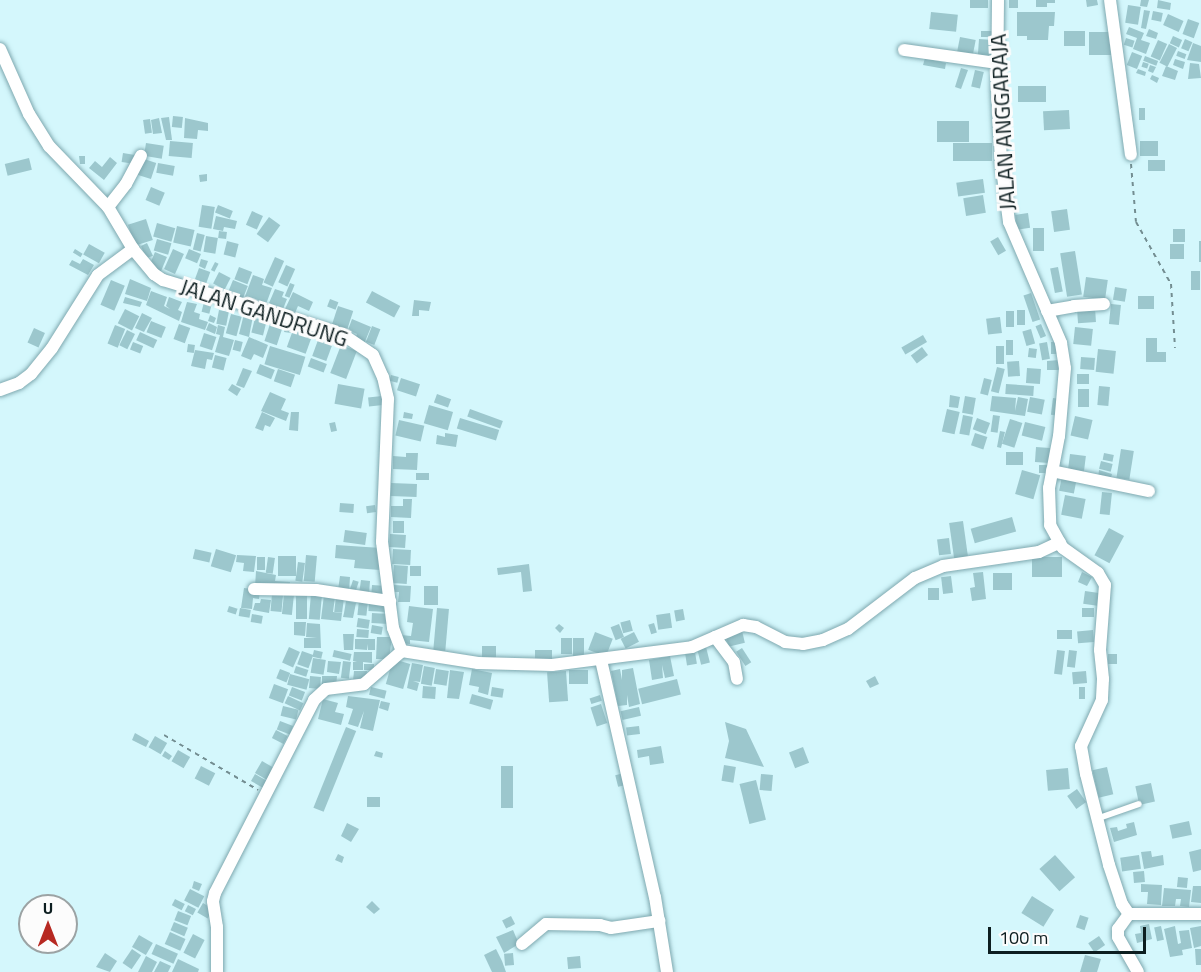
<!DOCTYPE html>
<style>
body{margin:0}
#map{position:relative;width:1201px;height:972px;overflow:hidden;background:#d4f7fc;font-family:"Titillium Web",sans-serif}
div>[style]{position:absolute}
.building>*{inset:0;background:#9cc7cd;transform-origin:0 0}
.path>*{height:2px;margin-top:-1px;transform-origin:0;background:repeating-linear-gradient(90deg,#738d91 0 4.5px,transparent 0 9px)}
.roads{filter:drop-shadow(0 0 2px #7ea8af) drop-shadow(0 0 2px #7ea8af)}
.service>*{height:6px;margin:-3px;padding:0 3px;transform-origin:3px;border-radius:3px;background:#fff}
.minor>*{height:12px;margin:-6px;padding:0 6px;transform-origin:6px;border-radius:6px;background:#fff}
span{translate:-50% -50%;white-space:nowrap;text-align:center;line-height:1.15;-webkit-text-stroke:6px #fcfcfc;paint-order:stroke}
.street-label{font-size:22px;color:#0d1e20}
.north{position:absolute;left:18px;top:894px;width:60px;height:60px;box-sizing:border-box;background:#fcfcfc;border:2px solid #9ca3a4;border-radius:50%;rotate:0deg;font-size:16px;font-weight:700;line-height:24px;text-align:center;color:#0d1e20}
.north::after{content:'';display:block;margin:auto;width:21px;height:27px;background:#b72922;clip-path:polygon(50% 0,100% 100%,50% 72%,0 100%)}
.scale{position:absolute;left:988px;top:927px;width:158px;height:27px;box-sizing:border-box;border:3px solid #0d1e20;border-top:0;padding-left:8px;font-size:18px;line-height:21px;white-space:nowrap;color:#0d1e20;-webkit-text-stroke:4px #fcfcfc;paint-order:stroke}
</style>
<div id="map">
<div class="building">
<div style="left:970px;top:0;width:18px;height:8px"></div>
<div style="left:1009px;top:0;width:9px;height:8px"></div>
<div style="clip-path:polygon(1036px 0,1055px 0,1055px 3px,1047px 3px,1047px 7px,1036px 7px)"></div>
<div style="clip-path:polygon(1086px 0,1097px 0,1098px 5px,1087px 7px)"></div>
<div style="clip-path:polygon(1141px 0,1149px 0,1147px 7px,1140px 6px)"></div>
<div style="clip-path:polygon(1158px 0,1171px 3px,1170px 10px,1157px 8px)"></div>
<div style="left:1128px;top:5px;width:13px;height:18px;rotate:9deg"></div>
<div style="clip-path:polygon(1144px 10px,1150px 11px,1146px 29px,1141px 28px)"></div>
<div style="left:1153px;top:11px;width:10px;height:9px;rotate:11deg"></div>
<div style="left:931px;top:12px;width:27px;height:17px;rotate:6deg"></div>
<div style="clip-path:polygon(1017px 12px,1055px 12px,1054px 26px,1049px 26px,1048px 40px,1027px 40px,1027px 36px,1017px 36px)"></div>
<div style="left:1168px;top:14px;width:17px;height:12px;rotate:24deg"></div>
<div style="left:1188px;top:19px;width:12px;height:16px;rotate:20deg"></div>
<div style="clip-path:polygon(1129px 27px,1144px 33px,1141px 40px,1150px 43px,1146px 54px,1133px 49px,1137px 38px,1126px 34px)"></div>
<div style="clip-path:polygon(1149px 29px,1158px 33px,1156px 39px,1146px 36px)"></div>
<div style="left:981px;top:31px;width:13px;height:6px"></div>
<div style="left:1085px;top:31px;width:15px;height:21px;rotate:90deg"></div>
<div style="left:1089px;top:32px;width:22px;height:23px"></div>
<div style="left:1173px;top:36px;width:10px;height:8px;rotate:24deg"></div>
<div style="left:960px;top:37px;width:16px;height:17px;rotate:11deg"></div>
<div style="left:1126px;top:38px;width:9px;height:7px;rotate:18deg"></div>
<div style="left:979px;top:39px;width:14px;height:17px;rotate:4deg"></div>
<div style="left:1185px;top:39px;width:8px;height:10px;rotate:23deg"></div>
<div style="left:1158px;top:40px;width:10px;height:18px;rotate:24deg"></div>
<div style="clip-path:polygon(1193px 43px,1201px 46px,1201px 62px,1187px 60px)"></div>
<div style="left:1169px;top:44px;width:9px;height:21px;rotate:27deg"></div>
<div style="left:1178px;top:51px;width:9px;height:5px;rotate:21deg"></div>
<div style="left:1132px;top:52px;width:11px;height:14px;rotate:22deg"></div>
<div style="left:1145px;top:56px;width:14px;height:5px;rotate:21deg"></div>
<div style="clip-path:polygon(925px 58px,946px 63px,945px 69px,923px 65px)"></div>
<div style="clip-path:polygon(1175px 59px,1185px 62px,1183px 69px,1173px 65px)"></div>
<div style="left:1143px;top:62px;width:6px;height:5px;rotate:18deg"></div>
<div style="clip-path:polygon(1190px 63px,1199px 64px,1201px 78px,1188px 79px)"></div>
<div style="clip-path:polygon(1150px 65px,1156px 67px,1153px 73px,1148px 71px)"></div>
<div style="clip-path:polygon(1166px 66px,1178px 71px,1175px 80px,1162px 76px)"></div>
<div style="clip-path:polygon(961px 68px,968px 70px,961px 89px,955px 87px)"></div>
<div style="clip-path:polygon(1138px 69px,1146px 72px,1145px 76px,1136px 73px)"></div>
<div style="left:975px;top:70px;width:9px;height:17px;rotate:13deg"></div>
<div style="clip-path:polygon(1152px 75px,1159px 78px,1157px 83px,1150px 79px)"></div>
<div style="left:1046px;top:86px;width:16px;height:28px;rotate:90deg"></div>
<div style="left:1139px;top:108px;width:6px;height:12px"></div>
<div style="left:1069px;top:110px;width:19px;height:26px;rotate:87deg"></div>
<div style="left:173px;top:116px;width:10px;height:11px;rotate:6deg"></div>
<div style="clip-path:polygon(169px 117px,172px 140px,166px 140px,161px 118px)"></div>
<div style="clip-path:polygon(159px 118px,162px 133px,153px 134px,151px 120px)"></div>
<div style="clip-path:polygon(185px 118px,208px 123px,208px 131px,198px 130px,197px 139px,184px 138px)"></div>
<div style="left:150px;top:119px;width:14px;height:7px;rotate:82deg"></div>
<div style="left:937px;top:121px;width:32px;height:21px"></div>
<div style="left:170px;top:141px;width:23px;height:15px;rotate:5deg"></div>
<div style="left:1140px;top:141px;width:18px;height:15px"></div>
<div style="left:146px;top:143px;width:18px;height:13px;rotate:9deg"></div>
<div style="left:992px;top:143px;width:18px;height:39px;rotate:90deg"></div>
<div style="left:123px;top:153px;width:12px;height:9px;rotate:9deg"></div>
<div style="clip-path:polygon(79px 156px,85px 156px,85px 164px,80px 164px)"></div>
<div style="clip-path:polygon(110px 157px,117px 163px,104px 180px,89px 168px,95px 161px,102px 167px)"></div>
<div style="left:29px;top:158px;width:12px;height:25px;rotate:76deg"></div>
<div style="left:141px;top:158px;width:16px;height:17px;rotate:18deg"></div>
<div style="left:1148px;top:160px;width:17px;height:11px"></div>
<div style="left:158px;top:163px;width:17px;height:10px;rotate:10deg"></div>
<div style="clip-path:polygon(207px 174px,207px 181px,200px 182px,199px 175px)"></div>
<div style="left:983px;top:179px;width:14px;height:27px;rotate:82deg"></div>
<div style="left:151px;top:187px;width:15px;height:14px;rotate:23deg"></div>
<div style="left:983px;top:195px;width:18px;height:20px;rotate:81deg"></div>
<div style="left:202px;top:205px;width:13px;height:22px;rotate:9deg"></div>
<div style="left:218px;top:205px;width:16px;height:8px;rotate:22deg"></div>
<div style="left:1067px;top:209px;width:21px;height:16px;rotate:82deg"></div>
<div style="left:252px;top:211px;width:12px;height:15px;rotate:24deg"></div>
<div style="left:1028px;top:213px;width:15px;height:13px;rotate:82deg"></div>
<div style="clip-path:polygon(216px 216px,237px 221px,235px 229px,224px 227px,223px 231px,213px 229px)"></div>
<div style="left:269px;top:217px;width:14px;height:21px;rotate:36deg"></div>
<div style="left:146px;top:219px;width:22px;height:19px;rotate:72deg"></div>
<div style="left:157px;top:223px;width:19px;height:14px;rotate:16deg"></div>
<div style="left:177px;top:226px;width:18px;height:17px;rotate:13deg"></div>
<div style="left:1033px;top:228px;width:11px;height:23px"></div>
<div style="left:1173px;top:229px;width:12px;height:13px"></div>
<div style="left:219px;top:231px;width:8px;height:7px;rotate:7deg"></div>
<div style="left:197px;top:233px;width:8px;height:17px;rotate:14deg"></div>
<div style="left:206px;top:236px;width:12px;height:16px;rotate:9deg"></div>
<div style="left:998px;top:237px;width:16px;height:9px;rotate:60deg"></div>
<div style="left:157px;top:239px;width:15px;height:12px;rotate:16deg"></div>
<div style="left:227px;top:241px;width:12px;height:14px;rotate:14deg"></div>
<div style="left:1199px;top:241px;width:2px;height:21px"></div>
<div style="clip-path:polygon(147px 243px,153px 256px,146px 258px,141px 246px)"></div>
<div style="left:89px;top:244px;width:18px;height:12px;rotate:29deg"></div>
<div style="left:1170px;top:244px;width:14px;height:15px"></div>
<div style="left:75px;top:249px;width:9px;height:4px;rotate:32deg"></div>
<div style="left:173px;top:249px;width:12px;height:22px;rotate:24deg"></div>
<div style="left:189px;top:249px;width:13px;height:10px;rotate:23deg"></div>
<div style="left:1075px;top:251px;width:44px;height:15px;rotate:81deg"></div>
<div style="left:155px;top:252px;width:13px;height:17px;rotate:23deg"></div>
<div style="left:275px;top:257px;width:10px;height:28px;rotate:24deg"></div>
<div style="clip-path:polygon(83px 259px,94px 265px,88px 275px,69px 265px,72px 260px,80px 264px)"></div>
<div style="clip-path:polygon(201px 259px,208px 261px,205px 269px,199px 266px)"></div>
<div style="left:215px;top:262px;width:4px;height:9px;rotate:27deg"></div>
<div style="left:286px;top:265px;width:10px;height:19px;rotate:24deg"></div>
<div style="left:239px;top:267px;width:14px;height:13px;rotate:21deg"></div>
<div style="left:1058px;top:267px;width:25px;height:8px;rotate:79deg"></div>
<div style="left:199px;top:268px;width:12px;height:12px;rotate:20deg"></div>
<div style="left:1191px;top:271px;width:9px;height:19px"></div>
<div style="left:219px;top:272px;width:13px;height:13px;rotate:27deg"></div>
<div style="clip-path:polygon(253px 275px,264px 279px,262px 285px,272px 288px,265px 307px,244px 299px)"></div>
<div style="left:1086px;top:277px;width:22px;height:20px;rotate:8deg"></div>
<div style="clip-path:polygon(130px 279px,151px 288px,147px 301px,125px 294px)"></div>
<div style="left:111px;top:280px;width:15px;height:27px;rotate:23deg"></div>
<div style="left:233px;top:280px;width:16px;height:18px;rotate:22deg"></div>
<div style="left:290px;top:283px;width:5px;height:14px;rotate:22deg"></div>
<div style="left:1115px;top:287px;width:12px;height:13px;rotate:9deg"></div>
<div style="clip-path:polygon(275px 289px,284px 292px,282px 297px,287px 299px,283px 309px,269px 303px)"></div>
<div style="clip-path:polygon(151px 291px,167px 297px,164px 306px,170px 309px,166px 306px,169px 297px,182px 302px,178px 310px,182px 312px,179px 321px,146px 305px)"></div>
<div style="left:372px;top:291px;width:32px;height:13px;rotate:28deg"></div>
<div style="clip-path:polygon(293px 292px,313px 302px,309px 311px,298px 306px,295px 313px,285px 309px)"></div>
<div style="left:1031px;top:293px;width:28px;height:8px;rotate:71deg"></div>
<div style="left:1138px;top:296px;width:16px;height:13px"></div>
<div style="clip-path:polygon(125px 297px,142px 302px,140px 307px,123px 303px)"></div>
<div style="left:330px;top:299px;width:9px;height:8px;rotate:21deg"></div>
<div style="clip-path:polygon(414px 300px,431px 302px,429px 311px,419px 310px,419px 316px,412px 316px)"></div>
<div style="clip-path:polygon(187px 302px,197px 304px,194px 312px,200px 314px,199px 319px,208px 322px,205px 330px,181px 322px)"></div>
<div style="left:204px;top:302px;width:8px;height:10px;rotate:14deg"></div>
<div style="left:1111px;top:304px;width:10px;height:20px;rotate:6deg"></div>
<div style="left:338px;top:306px;width:16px;height:21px;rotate:18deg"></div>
<div style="left:1095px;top:308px;width:14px;height:18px;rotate:86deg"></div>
<div style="left:125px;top:309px;width:16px;height:16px;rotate:27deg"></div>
<div style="left:219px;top:310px;width:10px;height:14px;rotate:11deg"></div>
<div style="left:1017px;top:310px;width:8px;height:15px"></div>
<div style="left:1006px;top:311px;width:8px;height:16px"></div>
<div style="clip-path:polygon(142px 313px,152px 318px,144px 332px,135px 328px)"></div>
<div style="left:231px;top:314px;width:11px;height:20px;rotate:15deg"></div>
<div style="clip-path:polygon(244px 314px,253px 316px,249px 337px,239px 334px)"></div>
<div style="clip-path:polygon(210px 315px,216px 318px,214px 323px,208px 321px)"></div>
<div style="left:1000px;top:317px;width:16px;height:14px;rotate:83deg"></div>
<div style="left:255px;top:318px;width:12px;height:15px;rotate:14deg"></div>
<div style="clip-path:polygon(352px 319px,371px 327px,364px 344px,355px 340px,357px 334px,348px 330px)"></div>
<div style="left:151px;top:321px;width:16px;height:12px;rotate:22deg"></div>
<div style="clip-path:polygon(209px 323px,217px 327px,215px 334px,206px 330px)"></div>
<div style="left:179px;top:324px;width:12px;height:16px;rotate:20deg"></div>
<div style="left:270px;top:324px;width:13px;height:18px;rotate:18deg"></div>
<div style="left:1041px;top:324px;width:13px;height:6px;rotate:67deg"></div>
<div style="left:115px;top:325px;width:11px;height:20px;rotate:22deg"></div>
<div style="clip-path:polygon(218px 325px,225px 327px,223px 337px,234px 340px,229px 356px,215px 352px,220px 335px,216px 334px)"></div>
<div style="clip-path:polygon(286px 325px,292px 326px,291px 333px,284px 332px)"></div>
<div style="left:372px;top:326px;width:9px;height:17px;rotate:21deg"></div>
<div style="left:1075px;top:327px;width:18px;height:17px;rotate:6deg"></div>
<div style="left:34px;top:328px;width:12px;height:16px;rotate:24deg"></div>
<div style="left:1031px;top:329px;width:15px;height:9px;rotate:74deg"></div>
<div style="left:127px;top:330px;width:9px;height:17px;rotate:27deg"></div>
<div style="left:293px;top:330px;width:20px;height:18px;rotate:20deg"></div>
<div style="left:140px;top:332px;width:19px;height:9px;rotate:25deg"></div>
<div style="left:204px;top:333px;width:13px;height:14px;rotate:18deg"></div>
<div style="left:923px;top:335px;width:8px;height:25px;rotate:60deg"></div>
<div style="clip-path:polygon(249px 337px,268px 345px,263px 358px,254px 354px,251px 360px,241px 356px)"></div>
<div style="clip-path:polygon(1146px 338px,1157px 338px,1157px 352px,1166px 352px,1166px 362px,1146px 362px)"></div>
<div style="left:235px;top:340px;width:8px;height:10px;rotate:14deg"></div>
<div style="left:318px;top:340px;width:15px;height:17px;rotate:20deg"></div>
<div style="left:1006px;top:340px;width:7px;height:15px"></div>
<div style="left:133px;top:342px;width:11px;height:8px;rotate:22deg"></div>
<div style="left:1047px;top:342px;width:17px;height:8px;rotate:80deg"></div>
<div style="left:1051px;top:342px;width:7px;height:12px"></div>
<div style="left:188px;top:344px;width:7px;height:8px;rotate:8deg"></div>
<div style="left:341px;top:345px;width:17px;height:30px;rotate:21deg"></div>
<div style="left:270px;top:346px;width:37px;height:19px;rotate:17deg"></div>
<div style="left:996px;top:346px;width:8px;height:18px"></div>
<div style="left:922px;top:347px;width:10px;height:14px;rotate:53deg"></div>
<div style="left:1029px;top:348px;width:8px;height:9px;rotate:7deg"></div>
<div style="left:1098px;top:349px;width:18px;height:23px;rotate:6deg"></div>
<div style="clip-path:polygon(195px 350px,214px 353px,212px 360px,207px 359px,205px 369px,191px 366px)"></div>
<div style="left:215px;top:355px;width:12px;height:13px;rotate:14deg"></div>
<div style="left:1081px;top:357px;width:14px;height:12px;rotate:4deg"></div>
<div style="left:311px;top:358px;width:17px;height:9px;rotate:21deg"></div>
<div style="clip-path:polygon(1059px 360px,1060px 370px,1047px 370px,1047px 361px)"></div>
<div style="left:1019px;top:361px;width:15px;height:12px;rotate:86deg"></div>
<div style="left:260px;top:364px;width:16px;height:10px;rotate:22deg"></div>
<div style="left:997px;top:367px;width:8px;height:25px;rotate:14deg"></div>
<div style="clip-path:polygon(243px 368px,252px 371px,244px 388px,236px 385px)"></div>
<div style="left:1027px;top:368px;width:14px;height:15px;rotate:4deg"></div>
<div style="left:278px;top:369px;width:18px;height:13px;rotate:19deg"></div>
<div style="left:1077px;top:374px;width:12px;height:10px"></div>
<div style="left:391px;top:375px;width:8px;height:6px;rotate:14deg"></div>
<div style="left:401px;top:378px;width:20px;height:13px;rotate:18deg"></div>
<div style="left:984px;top:378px;width:8px;height:16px;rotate:14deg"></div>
<div style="clip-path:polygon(232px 384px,241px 389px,237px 396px,228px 390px)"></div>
<div style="left:338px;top:384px;width:27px;height:20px;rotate:10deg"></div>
<div style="left:1006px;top:384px;width:28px;height:10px;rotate:4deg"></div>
<div style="left:1099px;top:386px;width:11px;height:19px;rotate:5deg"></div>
<div style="left:1078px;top:389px;width:11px;height:18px"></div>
<div style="clip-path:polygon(270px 392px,286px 399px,281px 410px,289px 413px,286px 421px,261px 411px)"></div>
<div style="left:437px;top:394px;width:15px;height:9px;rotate:20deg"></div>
<div style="clip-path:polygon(950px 395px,960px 397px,958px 408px,949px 407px)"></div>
<div style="left:382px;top:396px;width:9px;height:14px;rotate:84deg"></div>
<div style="left:965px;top:396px;width:11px;height:17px;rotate:10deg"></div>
<div style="clip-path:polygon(992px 396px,1016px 398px,1015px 411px,1018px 397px,1028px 399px,1025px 416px,990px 411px)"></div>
<div style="left:1030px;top:397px;width:15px;height:15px;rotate:11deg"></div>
<div style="left:1053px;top:398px;width:8px;height:17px;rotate:7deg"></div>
<div style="left:429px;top:405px;width:25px;height:19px;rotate:16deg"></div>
<div style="left:470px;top:409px;width:35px;height:8px;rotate:20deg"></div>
<div style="left:947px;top:409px;width:13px;height:23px;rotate:13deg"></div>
<div style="clip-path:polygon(262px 412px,275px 418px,270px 427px,265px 425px,263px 431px,255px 428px)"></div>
<div style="clip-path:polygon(291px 412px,299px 412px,298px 431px,289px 430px)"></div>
<div style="clip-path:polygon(404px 412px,413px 414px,412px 419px,403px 418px)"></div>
<div style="left:963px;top:415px;width:10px;height:19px;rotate:11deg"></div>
<div style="left:993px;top:415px;width:7px;height:17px;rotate:8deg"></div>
<div style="left:1075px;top:416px;width:18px;height:20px;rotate:13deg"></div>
<div style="left:460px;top:418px;width:41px;height:11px;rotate:17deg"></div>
<div style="left:977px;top:418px;width:14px;height:12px;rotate:21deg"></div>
<div style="left:1010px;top:419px;width:13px;height:26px;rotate:18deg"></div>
<div style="left:399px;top:420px;width:26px;height:16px;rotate:13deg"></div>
<div style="left:335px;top:422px;width:9px;height:6px;rotate:77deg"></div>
<div style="left:1025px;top:422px;width:21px;height:14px;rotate:14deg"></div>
<div style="clip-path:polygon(1000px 431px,1005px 432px,1001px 448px,997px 447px)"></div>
<div style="clip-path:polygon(445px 433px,458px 435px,456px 447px,436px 444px,437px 435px,445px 437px)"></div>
<div style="left:975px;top:433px;width:13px;height:13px;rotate:18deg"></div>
<div style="left:1036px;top:447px;width:14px;height:15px;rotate:4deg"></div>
<div style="left:1121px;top:449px;width:13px;height:29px;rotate:9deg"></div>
<div style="left:1023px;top:452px;width:13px;height:17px;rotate:90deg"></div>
<div style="clip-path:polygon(406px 453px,418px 453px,417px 470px,393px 469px,393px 456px,406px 457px)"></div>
<div style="left:1104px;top:453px;width:10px;height:7px;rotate:11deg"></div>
<div style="left:1070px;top:454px;width:16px;height:17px;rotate:7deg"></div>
<div style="left:1101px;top:461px;width:12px;height:8px;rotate:14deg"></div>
<div style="left:1039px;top:465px;width:9px;height:8px"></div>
<div style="left:1022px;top:470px;width:19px;height:25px;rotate:16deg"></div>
<div style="clip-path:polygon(1099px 470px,1112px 474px,1110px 481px,1098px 478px)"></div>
<div style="left:429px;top:473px;width:7px;height:13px;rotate:90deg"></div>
<div style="left:1062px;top:476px;width:15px;height:15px;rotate:11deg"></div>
<div style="left:391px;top:483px;width:26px;height:13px;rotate:2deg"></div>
<div style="left:1102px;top:492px;width:10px;height:22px;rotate:6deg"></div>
<div style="left:1065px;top:495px;width:21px;height:20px;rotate:11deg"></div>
<div style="clip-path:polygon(403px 499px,412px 499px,411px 518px,391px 517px,391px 506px,403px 506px)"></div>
<div style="left:340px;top:503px;width:14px;height:9px;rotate:4deg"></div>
<div style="left:375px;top:505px;width:7px;height:9px;rotate:82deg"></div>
<div style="left:1012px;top:517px;width:15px;height:43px;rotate:74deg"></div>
<div style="left:393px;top:521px;width:11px;height:12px"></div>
<div style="left:963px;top:521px;width:36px;height:14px;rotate:82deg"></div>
<div style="left:1109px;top:528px;width:17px;height:31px;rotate:28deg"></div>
<div style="left:345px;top:530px;width:22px;height:12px;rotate:8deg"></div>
<div style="left:390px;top:534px;width:16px;height:13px;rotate:4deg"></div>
<div style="left:949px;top:538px;width:16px;height:12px;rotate:83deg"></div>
<div style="clip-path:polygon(336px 545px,381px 548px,380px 570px,354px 568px,355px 560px,335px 558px)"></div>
<div style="left:195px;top:549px;width:17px;height:10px;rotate:13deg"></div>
<div style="left:216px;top:549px;width:21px;height:18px;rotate:17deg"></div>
<div style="left:393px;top:549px;width:18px;height:15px;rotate:3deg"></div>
<div style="clip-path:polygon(237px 555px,256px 556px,254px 572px,243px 571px,244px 563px,236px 562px)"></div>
<div style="left:306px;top:555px;width:11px;height:26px;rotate:5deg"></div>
<div style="left:278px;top:556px;width:18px;height:20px"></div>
<div style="left:257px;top:557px;width:8px;height:13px"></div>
<div style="left:268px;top:557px;width:7px;height:16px;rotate:8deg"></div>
<div style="left:1032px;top:557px;width:30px;height:20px"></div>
<div style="left:298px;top:562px;width:7px;height:19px;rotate:8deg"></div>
<div style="clip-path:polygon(529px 564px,532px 591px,523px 592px,521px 572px,498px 575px,497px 568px)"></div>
<div style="left:394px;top:565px;width:14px;height:18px;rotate:4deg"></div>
<div style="left:410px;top:566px;width:11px;height:10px"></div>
<div style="clip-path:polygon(256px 571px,276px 575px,275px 581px,290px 582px,289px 589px,255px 587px)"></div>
<div style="clip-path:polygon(983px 572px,986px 599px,972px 601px,970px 588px,975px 587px,973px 573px)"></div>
<div style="clip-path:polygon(1082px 572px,1092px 577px,1087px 586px,1078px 582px)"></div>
<div style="left:1012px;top:573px;width:17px;height:19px;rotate:90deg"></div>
<div style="clip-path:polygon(340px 576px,350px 577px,349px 592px,338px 590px)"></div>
<div style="left:951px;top:576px;width:17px;height:10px;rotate:83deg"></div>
<div style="left:353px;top:580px;width:6px;height:13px;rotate:18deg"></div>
<div style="clip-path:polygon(361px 580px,370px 581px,369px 594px,359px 594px)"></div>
<div style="left:372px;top:585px;width:14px;height:11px;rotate:4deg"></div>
<div style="clip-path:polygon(394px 585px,411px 586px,410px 602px,398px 602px,399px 592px,394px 592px)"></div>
<div style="left:424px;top:586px;width:14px;height:19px"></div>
<div style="clip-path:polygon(244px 588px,260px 590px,259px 599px,253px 598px,252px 609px,241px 608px)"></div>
<div style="left:928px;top:588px;width:11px;height:12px"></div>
<div style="left:1085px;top:591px;width:14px;height:13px;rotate:8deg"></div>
<div style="left:272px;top:594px;width:11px;height:17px;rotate:5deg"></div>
<div style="left:284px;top:594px;width:10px;height:20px;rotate:6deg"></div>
<div style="left:296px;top:594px;width:11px;height:25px"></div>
<div style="left:311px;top:594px;width:11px;height:25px;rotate:5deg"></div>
<div style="clip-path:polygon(324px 595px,335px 597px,333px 612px,342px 613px,341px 621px,321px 619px)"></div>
<div style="left:336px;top:597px;width:8px;height:15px;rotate:7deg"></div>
<div style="clip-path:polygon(261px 599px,271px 600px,269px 613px,253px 610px,255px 603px,260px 603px)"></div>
<div style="left:359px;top:600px;width:9px;height:15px;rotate:6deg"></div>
<div style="left:369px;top:600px;width:18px;height:11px;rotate:3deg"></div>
<div style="clip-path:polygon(346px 601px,356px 603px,353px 618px,343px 617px,344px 613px,347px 614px,344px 613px)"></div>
<div style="left:229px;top:606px;width:9px;height:6px;rotate:18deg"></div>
<div style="clip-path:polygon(409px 606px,433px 609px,429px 642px,410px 640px,410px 644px,400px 643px,401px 635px,411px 636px,413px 623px,407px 622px)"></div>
<div style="left:240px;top:608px;width:11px;height:8px;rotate:10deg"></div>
<div style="left:437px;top:608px;width:12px;height:42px;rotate:5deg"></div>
<div style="left:1082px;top:608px;width:12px;height:9px"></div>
<div style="left:683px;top:609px;width:11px;height:9px;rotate:80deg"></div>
<div style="left:372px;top:613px;width:17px;height:10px;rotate:3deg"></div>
<div style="left:670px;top:613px;width:15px;height:14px;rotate:82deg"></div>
<div style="left:252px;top:614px;width:11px;height:8px;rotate:10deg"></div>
<div style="left:358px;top:618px;width:12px;height:9px;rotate:9deg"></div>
<div style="left:630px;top:620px;width:11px;height:10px;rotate:75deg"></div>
<div style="clip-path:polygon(294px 622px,306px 622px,305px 636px,294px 635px)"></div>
<div style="clip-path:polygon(307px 623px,320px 624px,321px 648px,304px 648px,304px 638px,317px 638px,306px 637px)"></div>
<div style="left:654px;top:623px;width:10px;height:6px;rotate:73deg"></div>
<div style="clip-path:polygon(559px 624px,564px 628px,560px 633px,555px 628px)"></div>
<div style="left:619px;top:624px;width:14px;height:9px;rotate:69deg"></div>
<div style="left:372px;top:625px;width:11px;height:8px;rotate:10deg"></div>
<div style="left:357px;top:629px;width:12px;height:8px;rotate:5deg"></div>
<div style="left:1072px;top:630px;width:9px;height:15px;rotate:90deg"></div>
<div style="left:1093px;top:630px;width:12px;height:16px;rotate:85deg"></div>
<div style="left:742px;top:631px;width:12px;height:17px;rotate:76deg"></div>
<div style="left:595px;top:632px;width:19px;height:19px;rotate:21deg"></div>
<div style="left:634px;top:632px;width:11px;height:15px;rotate:63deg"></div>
<div style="clip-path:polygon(343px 634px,354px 634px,353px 650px,344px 650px)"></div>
<div style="clip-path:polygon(377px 637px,392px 637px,389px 659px,376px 659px)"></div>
<div style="left:561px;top:638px;width:11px;height:16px"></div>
<div style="left:573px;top:638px;width:11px;height:21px"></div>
<div style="clip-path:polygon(355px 639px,375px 639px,375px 650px,368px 650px,367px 644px,367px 650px,355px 649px)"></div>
<div style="left:482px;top:646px;width:14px;height:12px"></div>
<div style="left:289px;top:647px;width:12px;height:17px;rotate:24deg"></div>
<div style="left:706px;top:647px;width:16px;height:9px;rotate:76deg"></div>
<div style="left:742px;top:648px;width:17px;height:7px;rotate:57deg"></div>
<div style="left:314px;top:650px;width:9px;height:7px;rotate:13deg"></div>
<div style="left:334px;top:650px;width:18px;height:7px;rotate:13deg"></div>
<div style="left:535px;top:650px;width:17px;height:11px"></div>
<div style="left:1057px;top:650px;width:8px;height:24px;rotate:7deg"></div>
<div style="left:1069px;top:650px;width:8px;height:17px;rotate:7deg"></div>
<div style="left:302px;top:651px;width:12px;height:14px;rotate:20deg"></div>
<div style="clip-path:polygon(354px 652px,372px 652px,372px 663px,363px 662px,363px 670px,353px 670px,353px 662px,357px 662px,353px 661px)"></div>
<div style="left:695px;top:652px;width:12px;height:10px;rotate:81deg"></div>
<div style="left:1108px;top:654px;width:9px;height:10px"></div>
<div style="clip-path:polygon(670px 656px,674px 676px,665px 678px,662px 665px,663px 678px,652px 680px,649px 660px)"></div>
<div style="left:313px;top:658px;width:13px;height:15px;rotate:9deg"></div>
<div style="left:393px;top:659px;width:18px;height:26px;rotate:16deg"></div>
<div style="clip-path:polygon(328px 661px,341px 662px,339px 674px,327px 672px)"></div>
<div style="left:343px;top:661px;width:8px;height:17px;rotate:7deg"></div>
<div style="clip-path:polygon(412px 663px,423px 665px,420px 682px,413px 681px,419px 683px,417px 691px,407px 688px)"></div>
<div style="left:364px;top:664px;width:10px;height:6px"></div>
<div style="left:296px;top:666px;width:13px;height:7px;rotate:18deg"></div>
<div style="left:424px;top:666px;width:11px;height:18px;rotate:10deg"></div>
<div style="clip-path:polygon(633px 668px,640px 704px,629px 707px,627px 695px,627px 705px,618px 706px,611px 671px,620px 669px,622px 680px,622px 670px)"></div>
<div style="left:280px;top:669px;width:11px;height:10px;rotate:22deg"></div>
<div style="left:436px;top:669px;width:13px;height:15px;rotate:9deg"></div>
<div style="clip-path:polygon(472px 669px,492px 673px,488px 695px,478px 692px,479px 687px,469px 685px)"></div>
<div style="clip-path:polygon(450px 670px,464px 672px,459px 699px,447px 698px)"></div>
<div style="left:569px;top:670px;width:19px;height:14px"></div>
<div style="clip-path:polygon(354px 671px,367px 671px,366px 681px,353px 681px)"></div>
<div style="left:566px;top:671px;width:30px;height:19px;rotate:86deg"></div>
<div style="left:1086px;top:671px;width:12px;height:14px;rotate:85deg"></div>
<div style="left:290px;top:674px;width:20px;height:11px;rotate:15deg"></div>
<div style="left:310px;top:676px;width:11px;height:12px;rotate:5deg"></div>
<div style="clip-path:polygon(322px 676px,337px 676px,336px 687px,322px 686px)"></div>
<div style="clip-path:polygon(875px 676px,879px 684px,870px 688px,866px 681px)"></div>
<div style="left:677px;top:679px;width:16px;height:40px;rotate:76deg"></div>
<div style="left:274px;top:684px;width:15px;height:15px;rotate:20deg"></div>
<div style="left:423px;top:686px;width:13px;height:12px;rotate:4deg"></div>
<div style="left:292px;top:687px;width:14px;height:9px;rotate:21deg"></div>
<div style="left:371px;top:687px;width:16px;height:8px;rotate:14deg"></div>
<div style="left:492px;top:687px;width:12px;height:9px;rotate:9deg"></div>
<div style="left:1079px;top:687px;width:6px;height:12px"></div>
<div style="left:472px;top:694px;width:22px;height:10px;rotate:16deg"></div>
<div style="left:600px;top:695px;width:6px;height:11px;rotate:72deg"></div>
<div style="left:288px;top:696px;width:17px;height:8px;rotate:25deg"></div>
<div style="clip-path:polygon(348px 696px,380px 700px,373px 731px,360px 728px,364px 711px,358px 727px,348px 724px,353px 709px,346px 707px)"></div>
<div style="clip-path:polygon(323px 699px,338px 703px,335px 712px,344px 714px,341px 725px,318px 719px)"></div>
<div style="clip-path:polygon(381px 701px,390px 703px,388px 711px,379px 708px)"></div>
<div style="left:601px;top:704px;width:20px;height:11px;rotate:72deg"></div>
<div style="left:283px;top:706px;width:16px;height:10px;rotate:14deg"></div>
<div style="left:639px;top:707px;width:9px;height:19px;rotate:77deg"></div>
<div style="left:280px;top:721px;width:14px;height:9px;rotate:21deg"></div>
<div style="clip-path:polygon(725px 722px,746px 729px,764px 767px,725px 758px,729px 741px)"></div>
<div style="left:639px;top:726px;width:8px;height:13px;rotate:83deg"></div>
<div style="left:346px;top:727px;width:11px;height:87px;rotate:22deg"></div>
<div style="left:276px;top:730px;width:13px;height:9px;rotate:27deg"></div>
<div style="clip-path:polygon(135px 733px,149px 741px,146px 747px,132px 740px)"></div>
<div style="left:155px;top:736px;width:14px;height:13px;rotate:30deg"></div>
<div style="clip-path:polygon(661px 746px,664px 763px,650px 765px,649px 756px,638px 758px,637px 750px)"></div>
<div style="left:803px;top:747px;width:17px;height:15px;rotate:69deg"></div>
<div style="left:178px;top:750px;width:14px;height:13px;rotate:30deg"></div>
<div style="clip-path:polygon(165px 751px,172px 756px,169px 760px,162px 756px)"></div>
<div style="clip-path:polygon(376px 751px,383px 753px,382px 758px,374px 756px)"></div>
<div style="left:262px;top:761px;width:16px;height:14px;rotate:30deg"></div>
<div style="left:724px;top:765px;width:12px;height:16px;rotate:9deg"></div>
<div style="left:201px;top:766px;width:16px;height:14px;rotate:27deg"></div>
<div style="left:501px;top:766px;width:12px;height:42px"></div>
<div style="left:1107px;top:767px;width:28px;height:15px;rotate:77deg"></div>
<div style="left:1068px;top:768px;width:21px;height:22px;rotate:85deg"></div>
<div style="left:624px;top:773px;width:12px;height:9px;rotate:76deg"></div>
<div style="left:255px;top:774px;width:16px;height:8px;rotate:30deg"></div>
<div style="left:761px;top:774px;width:12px;height:16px;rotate:5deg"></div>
<div style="left:756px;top:780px;width:41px;height:17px;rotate:76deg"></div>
<div style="left:1151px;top:783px;width:19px;height:16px;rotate:78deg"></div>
<div style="left:1077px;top:789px;width:16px;height:12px;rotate:55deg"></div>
<div style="left:367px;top:797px;width:13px;height:10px"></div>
<div style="left:1189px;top:821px;width:14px;height:20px;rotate:78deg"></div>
<div style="clip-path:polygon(1134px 822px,1137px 835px,1114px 842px,1110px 828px,1117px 827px,1118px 831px,1127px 828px,1126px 824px)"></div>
<div style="clip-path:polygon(347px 823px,359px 829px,351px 842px,341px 836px)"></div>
<div style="clip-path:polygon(1201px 849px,1201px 870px,1193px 872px,1189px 852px)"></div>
<div style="clip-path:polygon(1151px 851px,1152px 857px,1163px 855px,1164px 865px,1144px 869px,1141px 852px)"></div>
<div style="clip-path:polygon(338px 854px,344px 857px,342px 863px,335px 860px)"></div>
<div style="left:1055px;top:855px;width:30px;height:21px;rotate:48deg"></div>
<div style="left:1139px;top:855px;width:14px;height:19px;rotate:82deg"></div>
<div style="left:1144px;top:871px;width:11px;height:11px;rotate:85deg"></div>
<div style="left:1178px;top:877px;width:10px;height:10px;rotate:6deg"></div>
<div style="clip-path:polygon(194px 881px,202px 884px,199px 891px,192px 888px)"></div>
<div style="clip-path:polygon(1141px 884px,1162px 885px,1161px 905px,1147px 904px,1148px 892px,1141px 892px)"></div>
<div style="clip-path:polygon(1193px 886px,1201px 886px,1201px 903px,1191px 902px)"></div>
<div style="clip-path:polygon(1164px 888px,1191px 890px,1189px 907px,1180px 906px,1181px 899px,1176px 899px,1175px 906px,1162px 906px)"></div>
<div style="left:190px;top:889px;width:16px;height:13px;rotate:27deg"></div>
<div style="left:1032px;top:896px;width:26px;height:20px;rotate:32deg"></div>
<div style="left:175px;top:899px;width:11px;height:7px;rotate:27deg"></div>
<div style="clip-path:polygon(372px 901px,380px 909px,374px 914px,366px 907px)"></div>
<div style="left:203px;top:903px;width:12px;height:11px;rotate:31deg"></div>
<div style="left:188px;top:905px;width:9px;height:7px;rotate:27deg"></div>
<div style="left:178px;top:911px;width:14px;height:10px;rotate:21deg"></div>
<div style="left:1080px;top:915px;width:9px;height:13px;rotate:18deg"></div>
<div style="left:511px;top:916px;width:9px;height:10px;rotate:63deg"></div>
<div style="left:174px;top:922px;width:15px;height:9px;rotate:23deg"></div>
<div style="clip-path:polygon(1149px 924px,1152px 939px,1137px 943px,1135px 934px,1141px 933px,1140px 926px)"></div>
<div style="left:1161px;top:926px;width:14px;height:7px;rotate:78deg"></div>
<div style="clip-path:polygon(1175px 926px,1178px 944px,1181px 943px,1179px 931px,1189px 930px,1192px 948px,1182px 950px,1183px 955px,1170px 957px,1164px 929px)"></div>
<div style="clip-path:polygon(1201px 926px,1201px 946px,1194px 948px,1190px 928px)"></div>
<div style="clip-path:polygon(513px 930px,519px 944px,504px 953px,496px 937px)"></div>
<div style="left:170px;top:932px;width:17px;height:13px;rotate:24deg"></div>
<div style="left:193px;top:934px;width:13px;height:21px;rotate:27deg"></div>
<div style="left:139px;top:935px;width:16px;height:14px;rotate:30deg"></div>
<div style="left:1099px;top:936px;width:11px;height:13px;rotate:56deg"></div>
<div style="left:156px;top:944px;width:24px;height:11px;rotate:24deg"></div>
<div style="left:132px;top:949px;width:11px;height:17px;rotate:34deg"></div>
<div style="clip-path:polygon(496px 949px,502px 961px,506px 972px,492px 972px,484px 955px)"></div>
<div style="clip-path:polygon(1195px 949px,1201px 949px,1201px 965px,1196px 965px)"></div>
<div style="clip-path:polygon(105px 953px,117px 961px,110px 972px,96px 967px)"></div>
<div style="left:513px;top:953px;width:12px;height:9px;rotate:85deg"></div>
<div style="clip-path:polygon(1085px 955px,1101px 959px,1097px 972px,1080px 972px)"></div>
<div style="clip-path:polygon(146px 956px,157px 962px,152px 972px,138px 972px)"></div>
<div style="left:580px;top:956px;width:12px;height:13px;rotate:85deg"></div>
<div style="clip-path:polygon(178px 959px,199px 969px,198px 972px,172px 972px)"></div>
<div style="clip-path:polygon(160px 961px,171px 966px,168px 972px,154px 972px)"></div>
</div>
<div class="path">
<div style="left:1131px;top:164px;width:58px;rotate:85.1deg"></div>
<div style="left:1136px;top:222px;width:71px;rotate:60.6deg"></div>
<div style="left:1171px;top:284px;width:64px;rotate:86.4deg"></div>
<div style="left:164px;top:735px;width:109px;rotate:30.3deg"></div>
</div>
<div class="roads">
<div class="service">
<div style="left:1099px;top:818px;width:42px;rotate:-19.3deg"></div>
</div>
<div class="minor">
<div style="left:998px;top:0;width:89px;rotate:90.6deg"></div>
<div style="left:997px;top:89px;width:72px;rotate:86.8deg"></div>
<div style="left:1001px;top:161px;width:62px;rotate:82.5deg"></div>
<div style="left:1009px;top:222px;width:132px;rotate:66.7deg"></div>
<div style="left:1061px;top:343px;width:25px;rotate:81deg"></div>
<div style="left:1065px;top:368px;width:68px;rotate:95deg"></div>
<div style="left:1059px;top:436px;width:53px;rotate:100.9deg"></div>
<div style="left:1049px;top:488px;width:37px;rotate:88deg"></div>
<div style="left:1050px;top:525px;width:26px;rotate:61deg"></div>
<div style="left:1063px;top:548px;width:43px;rotate:35.5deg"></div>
<div style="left:1098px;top:573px;width:14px;rotate:60deg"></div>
<div style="left:1105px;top:585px;width:65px;rotate:94.4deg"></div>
<div style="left:1100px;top:650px;width:29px;rotate:84deg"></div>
<div style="left:1103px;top:679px;width:21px;rotate:93deg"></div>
<div style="left:1102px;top:700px;width:51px;rotate:114.5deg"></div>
<div style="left:1081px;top:746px;width:28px;rotate:80deg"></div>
<div style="left:1086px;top:774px;width:94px;rotate:75.8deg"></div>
<div style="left:1109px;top:865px;width:41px;rotate:71.6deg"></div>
<div style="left:1122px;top:904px;width:12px;rotate:55deg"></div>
<div style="left:1129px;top:914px;width:72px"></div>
<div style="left:1110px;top:0;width:156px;rotate:82.3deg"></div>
<div style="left:0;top:49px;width:71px;rotate:66deg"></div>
<div style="left:29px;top:114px;width:38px;rotate:58deg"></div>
<div style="left:49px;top:146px;width:85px;rotate:46deg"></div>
<div style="left:108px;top:207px;width:49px;rotate:59.2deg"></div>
<div style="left:133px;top:249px;width:33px;rotate:50deg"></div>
<div style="left:154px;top:274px;width:11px;rotate:34deg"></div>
<div style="left:163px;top:280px;width:187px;rotate:16.8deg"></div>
<div style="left:342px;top:334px;width:37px;rotate:34deg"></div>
<div style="left:373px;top:355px;width:24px;rotate:66deg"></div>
<div style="left:383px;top:377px;width:23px;rotate:77deg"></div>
<div style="left:388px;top:399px;width:143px;rotate:92.4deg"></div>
<div style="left:382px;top:542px;width:87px;rotate:82.7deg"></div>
<div style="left:393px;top:628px;width:25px;rotate:69deg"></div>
<div style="left:402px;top:651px;width:77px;rotate:9deg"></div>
<div style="left:478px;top:663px;width:74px;rotate:1.5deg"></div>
<div style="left:552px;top:665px;width:141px;rotate:-7.3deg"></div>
<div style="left:692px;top:647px;width:56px;rotate:-23.3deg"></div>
<div style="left:743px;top:625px;width:13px;rotate:9deg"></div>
<div style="left:756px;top:627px;width:33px;rotate:27deg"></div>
<div style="left:785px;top:642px;width:18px;rotate:6deg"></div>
<div style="left:803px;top:644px;width:20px;rotate:-11deg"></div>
<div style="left:823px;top:640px;width:27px;rotate:-24deg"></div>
<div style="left:848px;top:629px;width:84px;rotate:-37.3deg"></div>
<div style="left:915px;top:578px;width:30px;rotate:-23deg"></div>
<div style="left:943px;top:566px;width:97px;rotate:-8.3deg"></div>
<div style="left:1039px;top:552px;width:23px;rotate:-25deg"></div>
<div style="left:904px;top:50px;width:94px;rotate:8deg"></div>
<div style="left:108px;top:207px;width:29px;rotate:-52deg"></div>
<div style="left:126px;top:184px;width:32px;rotate:-62deg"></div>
<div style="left:1047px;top:311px;width:27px;rotate:-10deg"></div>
<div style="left:1074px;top:306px;width:30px;rotate:-4deg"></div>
<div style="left:0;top:390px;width:20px;rotate:-20deg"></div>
<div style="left:19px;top:383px;width:15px;rotate:-37deg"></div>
<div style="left:31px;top:374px;width:33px;rotate:-51deg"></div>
<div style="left:52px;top:348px;width:86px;rotate:-57.8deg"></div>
<div style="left:98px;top:275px;width:44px;rotate:-36.6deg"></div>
<div style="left:1052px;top:471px;width:99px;rotate:11.7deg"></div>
<div style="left:254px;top:589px;width:62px;rotate:0.9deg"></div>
<div style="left:316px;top:590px;width:75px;rotate:8.5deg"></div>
<div style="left:715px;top:637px;width:31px;rotate:53deg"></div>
<div style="left:734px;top:662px;width:17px;rotate:80deg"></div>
<div style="left:601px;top:660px;width:243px;rotate:77.2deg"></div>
<div style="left:655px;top:897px;width:76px;rotate:80.9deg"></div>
<div style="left:1129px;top:914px;width:19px;rotate:126deg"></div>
<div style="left:1118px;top:929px;width:8px;rotate:90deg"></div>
<div style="left:1118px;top:937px;width:40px;rotate:60.3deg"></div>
<div style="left:522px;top:944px;width:31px;rotate:-40deg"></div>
<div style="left:546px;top:924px;width:54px;rotate:1.1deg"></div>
<div style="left:600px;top:925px;width:11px;rotate:15deg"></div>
<div style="left:611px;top:928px;width:49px;rotate:-8.3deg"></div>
<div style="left:217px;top:972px;width:45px;rotate:-90deg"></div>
<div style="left:217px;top:927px;width:26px;rotate:-99deg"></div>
<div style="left:213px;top:901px;width:8px;rotate:-76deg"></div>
<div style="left:215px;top:893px;width:217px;rotate:-62.8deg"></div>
<div style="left:314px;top:700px;width:16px;rotate:-43deg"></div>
<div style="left:326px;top:689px;width:38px;rotate:-7deg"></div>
<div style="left:364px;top:684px;width:50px;rotate:-41deg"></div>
</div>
</div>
<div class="street-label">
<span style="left:1003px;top:122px;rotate:-93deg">JALAN ANGGARAJA</span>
<span style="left:264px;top:313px;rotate:18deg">JALAN GANDRUNG</span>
</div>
<div class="north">U</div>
<div class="scale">100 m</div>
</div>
